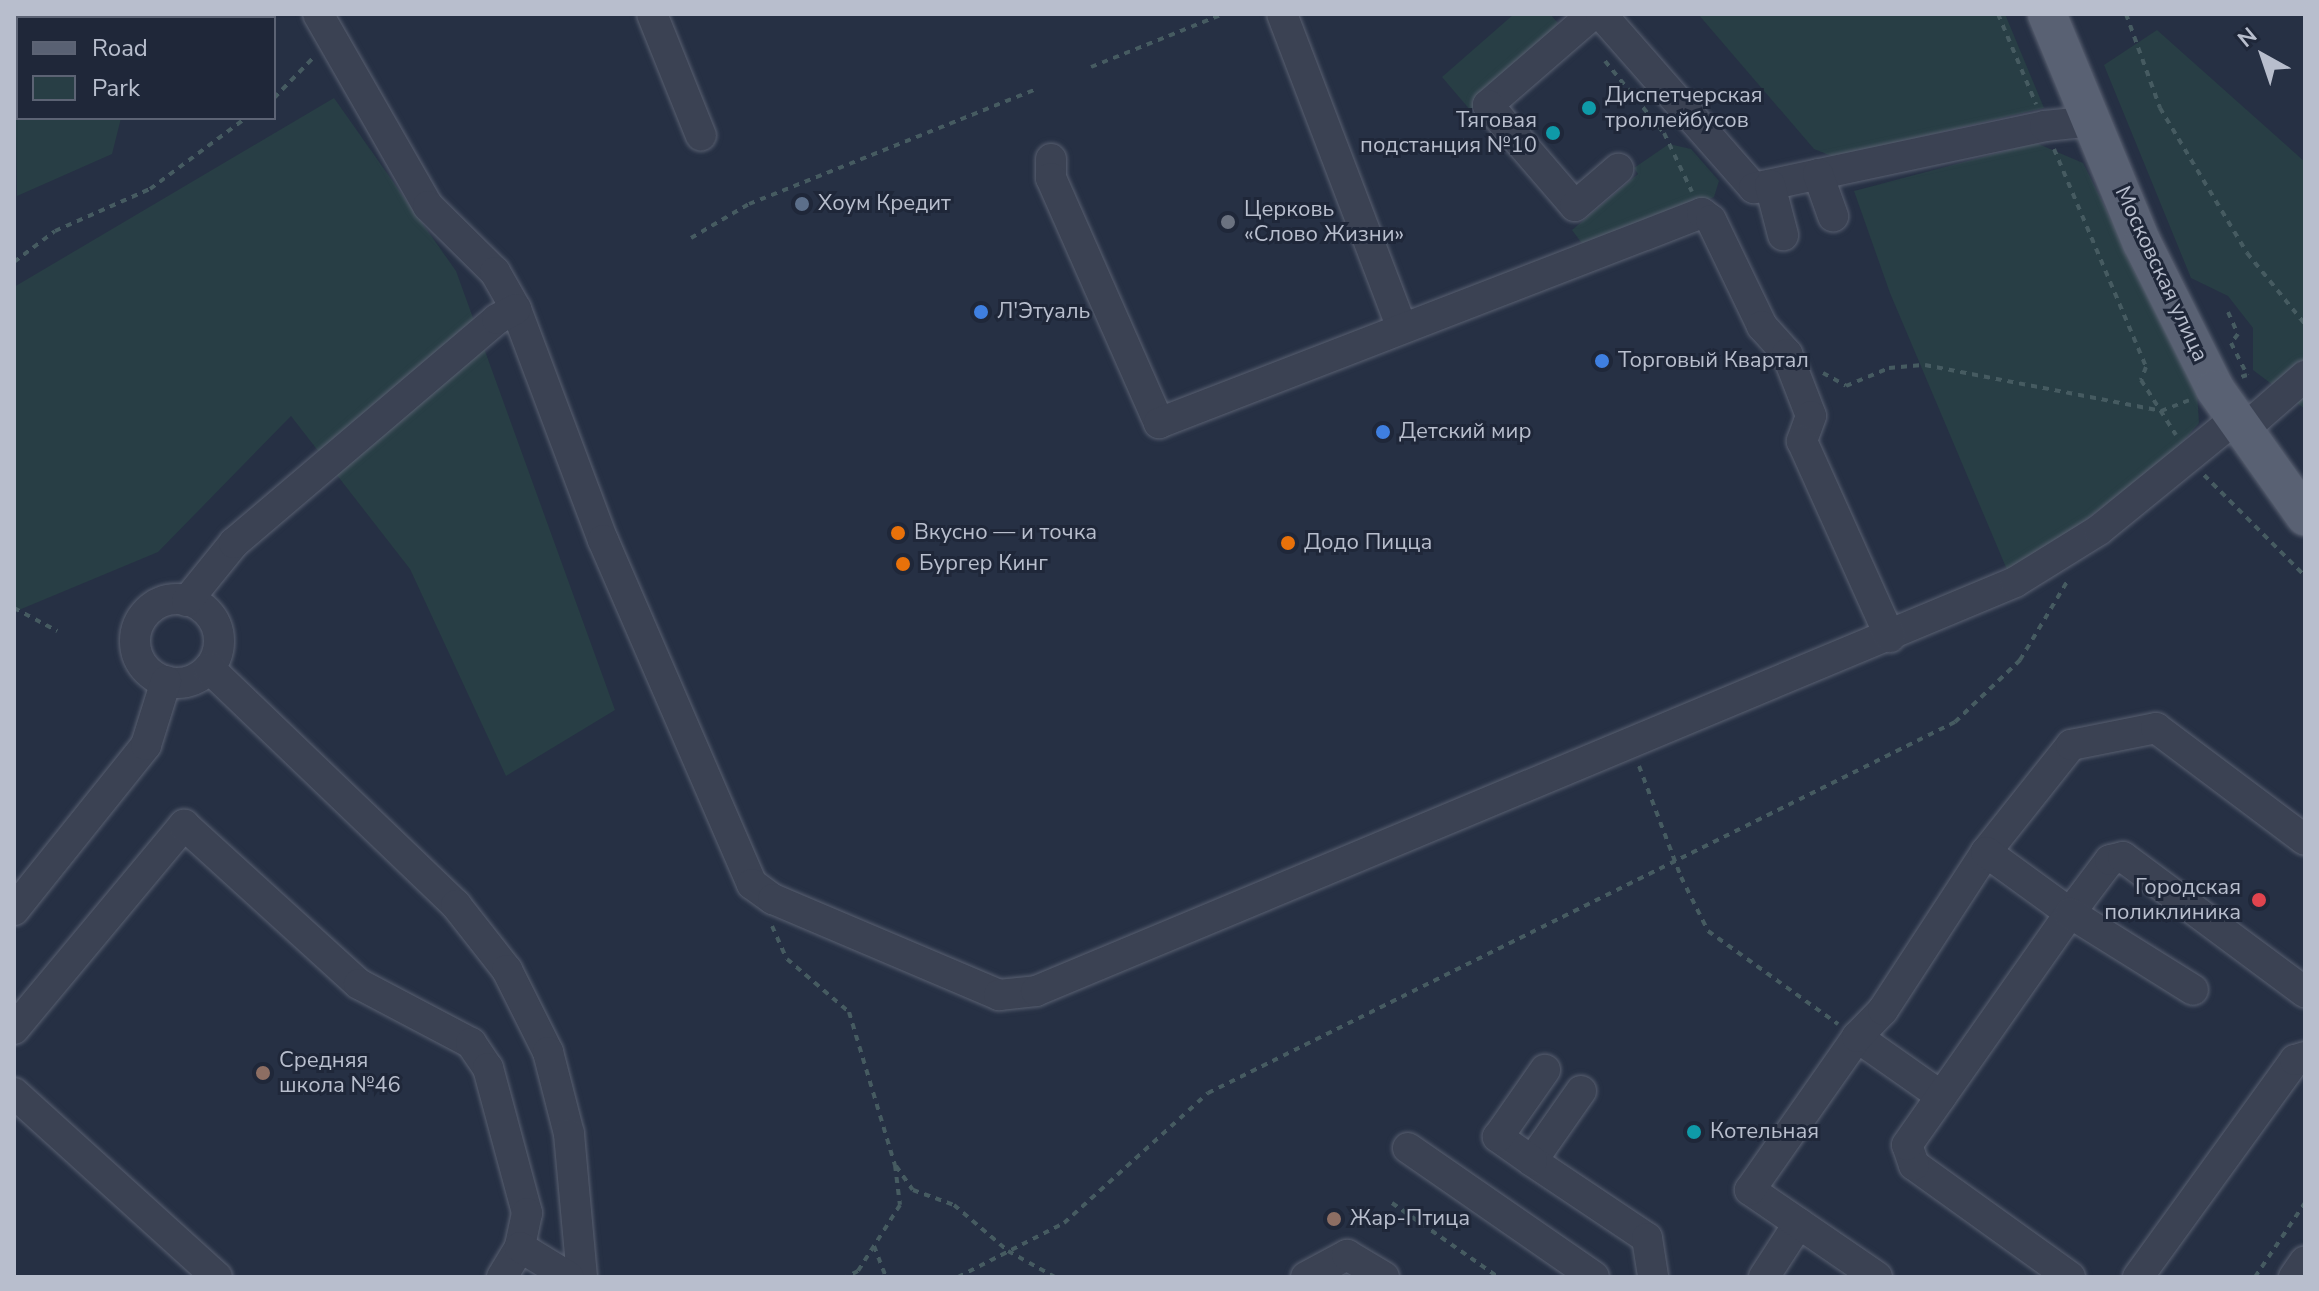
<!DOCTYPE html>
<meta charset="utf-8">
<style>
body{margin:0}
#map{position:relative;width:2319px;height:1291px;overflow:hidden;background:#263044;font-family:"Nunito Sans",sans-serif}
div>[style]{position:absolute}
.green>*{inset:0;background:#283e45}
.path>*{height:4px;margin-top:-2px;transform-origin:0;background:repeating-linear-gradient(90deg,#465b61 0 6px,transparent 0 12px)}
.roads{filter:drop-shadow(0 0 2px #596071) drop-shadow(0 0 2px #596071)}
.minor>*{height:30px;margin:-15px;padding:0 15px;transform-origin:15px;border-radius:15px;background:#3b4253}
.minor>.ring{margin:-15px;padding:0;box-sizing:content-box;background:none;border:30px solid #3b4253;border-radius:50%}
.major>*{height:38px;margin:-19px;padding:0 19px;transform-origin:19px;border-radius:19px;background:#596173}
.dots>*{width:22px;height:22px;translate:-50% -50%;box-sizing:border-box;border:4px solid #1f2739;border-radius:50%}
span{translate:-50% -50%;white-space:nowrap;text-align:center;line-height:1.15;-webkit-text-stroke:6px #1f2739;paint-order:stroke}
.poi-label{font-size:22px;color:#b8becd}
.left{translate:0 -50%;text-align:left}
.right{translate:-100% -50%;text-align:right}
.street-label{font-size:22px;color:#b8becd}
.frame{position:absolute;inset:0;border:16px solid #b8becd;pointer-events:none}
.legend{position:absolute;left:16px;top:16px;width:260px;height:104px;box-sizing:border-box;background:#1f2739;border:2px solid #5c6374;margin:0;padding:10px 14px;list-style:none;font-size:24px;color:#b8becd}
.legend li{display:flex;align-items:center;gap:16px;height:40px}
.legend b{width:40px;border:2px solid #5c6374}
.north{position:absolute;left:2223px;top:16px;width:80px;height:80px;-webkit-text-stroke:6px #1f2739;paint-order:stroke;rotate:320deg;font-size:22px;font-weight:700;line-height:32px;text-align:center;color:#b8becd}
.north::after{content:'';display:block;margin:auto;width:28px;height:36px;background:#b8becd;clip-path:polygon(50% 0,100% 100%,50% 72%,0 100%)}
</style>
<div id="map">
<div class="green">
<div style="clip-path:polygon(14px 14px,143px 18px,18px 18px,18px 118px,121px 118px,112px 154px,17px 196px)"></div>
<div style="clip-path:polygon(1514px 14px,1550px 14px,1558px 23px,1543px 42px,1481px 91px,1471px 111px,1442px 77px)"></div>
<div style="clip-path:polygon(1698px 14px,2005px 14px,2044px 108px,1834px 157px,1814px 149px)"></div>
<div style="clip-path:polygon(2157px 30px,2305px 162px,2305px 409px,2253px 370px,2253px 328px,2228px 296px,2191px 278px,2104px 65px)"></div>
<div style="clip-path:polygon(334px 98px,456px 271px,615px 710px,506px 776px,410px 569px,291px 416px,158px 552px,14px 612px,14px 287px)"></div>
<div style="clip-path:polygon(2036px 143px,2083px 163px,2197px 391px,2199px 423px,2172px 454px,2040px 555px,2008px 572px,1890px 293px,1854px 191px)"></div>
<div style="clip-path:polygon(1669px 144px,1691px 149px,1719px 181px,1714px 197px,1584px 246px,1572px 230px,1638px 174px,1634px 168px)"></div>
</div>
<div class="path">
<div style="left:1998px;top:14px;width:98px;rotate:67.1deg"></div>
<div style="left:2126px;top:14px;width:100px;rotate:70.1deg"></div>
<div style="left:2160px;top:108px;width:169px;rotate:59deg"></div>
<div style="left:2247px;top:253px;width:92px;rotate:50.8deg"></div>
<div style="left:1605px;top:61px;width:93px;rotate:50.7deg"></div>
<div style="left:1664px;top:133px;width:65px;rotate:64.6deg"></div>
<div style="left:1091px;top:67px;width:142px;rotate:-21.9deg"></div>
<div style="left:274px;top:98px;width:57px;rotate:-45.7deg"></div>
<div style="left:2054px;top:149px;width:237px;rotate:67.1deg"></div>
<div style="left:2146px;top:367px;width:14px;rotate:111deg"></div>
<div style="left:2141px;top:380px;width:65px;rotate:57.5deg"></div>
<div style="left:691px;top:238px;width:67px;rotate:-30.4deg"></div>
<div style="left:749px;top:204px;width:307px;rotate:-21.8deg"></div>
<div style="left:14px;top:262px;width:51px;rotate:-37.1deg"></div>
<div style="left:55px;top:231px;width:104px;rotate:-23.9deg"></div>
<div style="left:150px;top:189px;width:119px;rotate:-36.5deg"></div>
<div style="left:2228px;top:312px;width:24px;rotate:66deg"></div>
<div style="left:2238px;top:334px;width:11px;rotate:128deg"></div>
<div style="left:2231px;top:343px;width:36px;rotate:63deg"></div>
<div style="left:2247px;top:375px;width:6px;rotate:162deg"></div>
<div style="left:1823px;top:373px;width:26px;rotate:29deg"></div>
<div style="left:1846px;top:386px;width:47px;rotate:-22.7deg"></div>
<div style="left:1889px;top:368px;width:36px;rotate:-5deg"></div>
<div style="left:1925px;top:365px;width:240px;rotate:11deg"></div>
<div style="left:2161px;top:411px;width:30px;rotate:-21deg"></div>
<div style="left:2204px;top:475px;width:143px;rotate:45deg"></div>
<div style="left:14px;top:608px;width:49px;rotate:28.1deg"></div>
<div style="left:1639px;top:766px;width:119px;rotate:69.3deg"></div>
<div style="left:1681px;top:877px;width:60px;rotate:63.4deg"></div>
<div style="left:1708px;top:931px;width:160px;rotate:35.6deg"></div>
<div style="left:772px;top:926px;width:36px;rotate:66deg"></div>
<div style="left:787px;top:959px;width:82px;rotate:40.5deg"></div>
<div style="left:849px;top:1012px;width:160px;rotate:73.3deg"></div>
<div style="left:895px;top:1165px;width:40px;rotate:82.9deg"></div>
<div style="left:900px;top:1205px;width:78px;rotate:122.5deg"></div>
<div style="left:858px;top:1271px;width:13px;rotate:153deg"></div>
<div style="left:896px;top:1166px;width:29px;rotate:55deg"></div>
<div style="left:913px;top:1190px;width:44px;rotate:20.1deg"></div>
<div style="left:954px;top:1205px;width:71px;rotate:40.4deg"></div>
<div style="left:1008px;top:1251px;width:54px;rotate:29deg"></div>
<div style="left:1392px;top:1203px;width:129px;rotate:34.9deg"></div>
<div style="left:874px;top:1246px;width:33px;rotate:69deg"></div>
<div style="left:958px;top:1277px;width:119px;rotate:-27deg"></div>
<div style="left:1064px;top:1223px;width:194px;rotate:-42.1deg"></div>
<div style="left:1208px;top:1093px;width:834px;rotate:-26.41deg"></div>
<div style="left:1955px;top:722px;width:90px;rotate:-43.6deg"></div>
<div style="left:2020px;top:660px;width:93px;rotate:-59deg"></div>
<div style="left:2255px;top:1277px;width:89px;rotate:-56deg"></div>
</div>
<div class="roads">
<div class="minor">
<div style="left:318px;top:14px;width:221px;rotate:60.2deg"></div>
<div style="left:428px;top:206px;width:94px;rotate:44.6deg"></div>
<div style="left:495px;top:272px;width:43px;rotate:60.4deg"></div>
<div style="left:516px;top:309px;width:247px;rotate:69.4deg"></div>
<div style="left:603px;top:540px;width:375px;rotate:66.6deg"></div>
<div style="left:752px;top:884px;width:26px;rotate:36deg"></div>
<div style="left:773px;top:899px;width:246px;rotate:23deg"></div>
<div style="left:999px;top:995px;width:37px;rotate:-6deg"></div>
<div style="left:1036px;top:991px;width:1061px;rotate:-22.67deg"></div>
<div style="left:2015px;top:582px;width:99px;rotate:-31.8deg"></div>
<div style="left:2099px;top:530px;width:174px;rotate:-39.2deg"></div>
<div style="left:652px;top:14px;width:131px;rotate:68.1deg"></div>
<div style="left:1282px;top:14px;width:336px;rotate:69.1deg"></div>
<div style="left:1593px;top:14px;width:139px;rotate:139.1deg"></div>
<div style="left:1488px;top:105px;width:133px;rotate:49.3deg"></div>
<div style="left:1575px;top:206px;width:57px;rotate:-40.7deg"></div>
<div style="left:1601px;top:14px;width:232px;rotate:48.7deg"></div>
<div style="left:1754px;top:188px;width:298px;rotate:-12deg"></div>
<div style="left:2045px;top:126px;width:48px;rotate:-5.9deg"></div>
<div style="left:1051px;top:159px;width:19px;rotate:90deg"></div>
<div style="left:1051px;top:178px;width:268px;rotate:66.2deg"></div>
<div style="left:1159px;top:423px;width:582px;rotate:-21.14deg"></div>
<div style="left:1702px;top:213px;width:11px;rotate:38deg"></div>
<div style="left:1711px;top:220px;width:118px;rotate:64.3deg"></div>
<div style="left:1762px;top:326px;width:38px;rotate:48deg"></div>
<div style="left:1787px;top:354px;width:66px;rotate:68.8deg"></div>
<div style="left:1811px;top:416px;width:27px;rotate:110deg"></div>
<div style="left:1802px;top:441px;width:215px;rotate:65.8deg"></div>
<div style="left:1818px;top:174px;width:45px;rotate:70.3deg"></div>
<div style="left:1770px;top:185px;width:52px;rotate:75.4deg"></div>
<div style="left:2242px;top:431px;width:84px;rotate:-41.1deg"></div>
<div class="ring" style="left:135px;top:599px;width:54px;height:54px"></div>
<div style="left:187px;top:601px;width:75px;rotate:-51deg"></div>
<div style="left:234px;top:543px;width:345px;rotate:-40.4deg"></div>
<div style="left:497px;top:319px;width:21px;rotate:-28deg"></div>
<div style="left:209px;top:668px;width:342px;rotate:43.8deg"></div>
<div style="left:456px;top:905px;width:83px;rotate:51.9deg"></div>
<div style="left:507px;top:970px;width:92px;rotate:63.4deg"></div>
<div style="left:548px;top:1052px;width:85px;rotate:75.6deg"></div>
<div style="left:569px;top:1134px;width:144px;rotate:84.8deg"></div>
<div style="left:1986px;top:852px;width:137px;rotate:-51.5deg"></div>
<div style="left:2071px;top:745px;width:87px;rotate:-11.3deg"></div>
<div style="left:2156px;top:728px;width:186px;rotate:36.9deg"></div>
<div style="left:14px;top:910px;width:211px;rotate:-51.3deg"></div>
<div style="left:146px;top:745px;width:67px;rotate:-72.6deg"></div>
<div style="left:14px;top:1029px;width:266px;rotate:-50.2deg"></div>
<div style="left:184px;top:825px;width:236px;rotate:42.3deg"></div>
<div style="left:359px;top:984px;width:127px;rotate:27.8deg"></div>
<div style="left:471px;top:1043px;width:30px;rotate:56deg"></div>
<div style="left:488px;top:1068px;width:150px;rotate:74.9deg"></div>
<div style="left:527px;top:1213px;width:35px;rotate:102deg"></div>
<div style="left:520px;top:1247px;width:35px;rotate:121deg"></div>
<div style="left:1857px;top:1037px;width:103px;rotate:35.1deg"></div>
<div style="left:1581px;top:1091px;width:85px;rotate:125deg"></div>
<div style="left:1532px;top:1161px;width:138px;rotate:33.8deg"></div>
<div style="left:1647px;top:1238px;width:39px;rotate:81deg"></div>
<div style="left:14px;top:1093px;width:274px;rotate:42.2deg"></div>
<div style="left:1408px;top:1148px;width:226px;rotate:34.7deg"></div>
<div style="left:1532px;top:1161px;width:42px;rotate:-144.8deg"></div>
<div style="left:1498px;top:1137px;width:82px;rotate:-55deg"></div>
<div style="left:520px;top:1247px;width:57px;rotate:31.5deg"></div>
<div style="left:1306px;top:1277px;width:47px;rotate:-28.2deg"></div>
<div style="left:1347px;top:1255px;width:43px;rotate:30.7deg"></div>
<div style="left:1764px;top:1277px;width:64px;rotate:-57.1deg"></div>
<div style="left:1877px;top:1277px;width:154px;rotate:-145.6deg"></div>
<div style="left:1750px;top:1190px;width:187px;rotate:-55deg"></div>
<div style="left:1857px;top:1037px;width:37px;rotate:-46deg"></div>
<div style="left:1883px;top:1010px;width:189px;rotate:-56.9deg"></div>
<div style="left:1986px;top:852px;width:104px;rotate:36deg"></div>
<div style="left:2070px;top:913px;width:66px;rotate:-53deg"></div>
<div style="left:2110px;top:860px;width:13px;rotate:-13deg"></div>
<div style="left:2123px;top:857px;width:227px;rotate:36.6deg"></div>
<div style="left:2070px;top:1277px;width:192px;rotate:-144.3deg"></div>
<div style="left:1914px;top:1165px;width:21px;rotate:-109deg"></div>
<div style="left:1907px;top:1145px;width:284px;rotate:-54.9deg"></div>
<div style="left:2070px;top:913px;width:145px;rotate:32deg"></div>
<div style="left:2138px;top:1277px;width:268px;rotate:-54.1deg"></div>
<div style="left:2295px;top:1060px;width:10px;rotate:-17deg"></div>
<div style="left:2294px;top:1277px;width:19px;rotate:-55deg"></div>
</div>
<div class="major">
<div style="left:2047px;top:14px;width:248px;rotate:67.5deg"></div>
<div style="left:2142px;top:243px;width:163px;rotate:63.4deg"></div>
<div style="left:2215px;top:389px;width:156px;rotate:54.7deg"></div>
</div>
</div>
<div class="dots">
<div style="left:1589px;top:108px;background:#0f9aa8"></div>
<div style="left:1553px;top:133px;background:#0f9aa8"></div>
<div style="left:802px;top:204px;background:#5c6f8a"></div>
<div style="left:1228px;top:222px;background:#6b7280"></div>
<div style="left:981px;top:312px;background:#3f7fe0"></div>
<div style="left:1602px;top:361px;background:#3f7fe0"></div>
<div style="left:1383px;top:432px;background:#3f7fe0"></div>
<div style="left:898px;top:533px;background:#e8710a"></div>
<div style="left:1288px;top:543px;background:#e8710a"></div>
<div style="left:903px;top:564px;background:#e8710a"></div>
<div style="left:2259px;top:900px;background:#e0444e"></div>
<div style="left:263px;top:1073px;background:#8d6e63"></div>
<div style="left:1694px;top:1132px;background:#0f9aa8"></div>
<div style="left:1334px;top:1219px;background:#8d6e63"></div>
</div>
<div class="poi-label">
<span class="left" style="left:1605px;top:108px">Диспетчерская<br>троллейбусов</span>
<span class="right" style="left:1537px;top:133px">Тяговая<br>подстанция №10</span>
<span class="left" style="left:818px;top:204px">Хоум Кредит</span>
<span class="left" style="left:1244px;top:222px">Церковь<br>«Слово Жизни»</span>
<span class="left" style="left:997px;top:312px">Л'Этуаль</span>
<span class="left" style="left:1618px;top:361px">Торговый Квартал</span>
<span class="left" style="left:1399px;top:432px">Детский мир</span>
<span class="left" style="left:914px;top:533px">Вкусно — и точка</span>
<span class="left" style="left:1304px;top:543px">Додо Пицца</span>
<span class="left" style="left:919px;top:564px">Бургер Кинг</span>
<span class="right" style="left:2241px;top:900px">Городская<br>поликлиника</span>
<span class="left" style="left:279px;top:1073px">Средняя<br>школа №46</span>
<span class="left" style="left:1710px;top:1132px">Котельная</span>
<span class="left" style="left:1350px;top:1219px">Жар-Птица</span>
</div>
<div class="street-label">
<span style="left:2161px;top:274px;rotate:65deg">Московская улица</span>
</div>
<div class="frame"></div>
<ul class="legend">
<li><b style="height:10px;background:#596173"></b>Road</li>
<li><b style="height:22px;background:#283e45"></b>Park</li>
</ul>
<div class="north">N</div>
</div>
